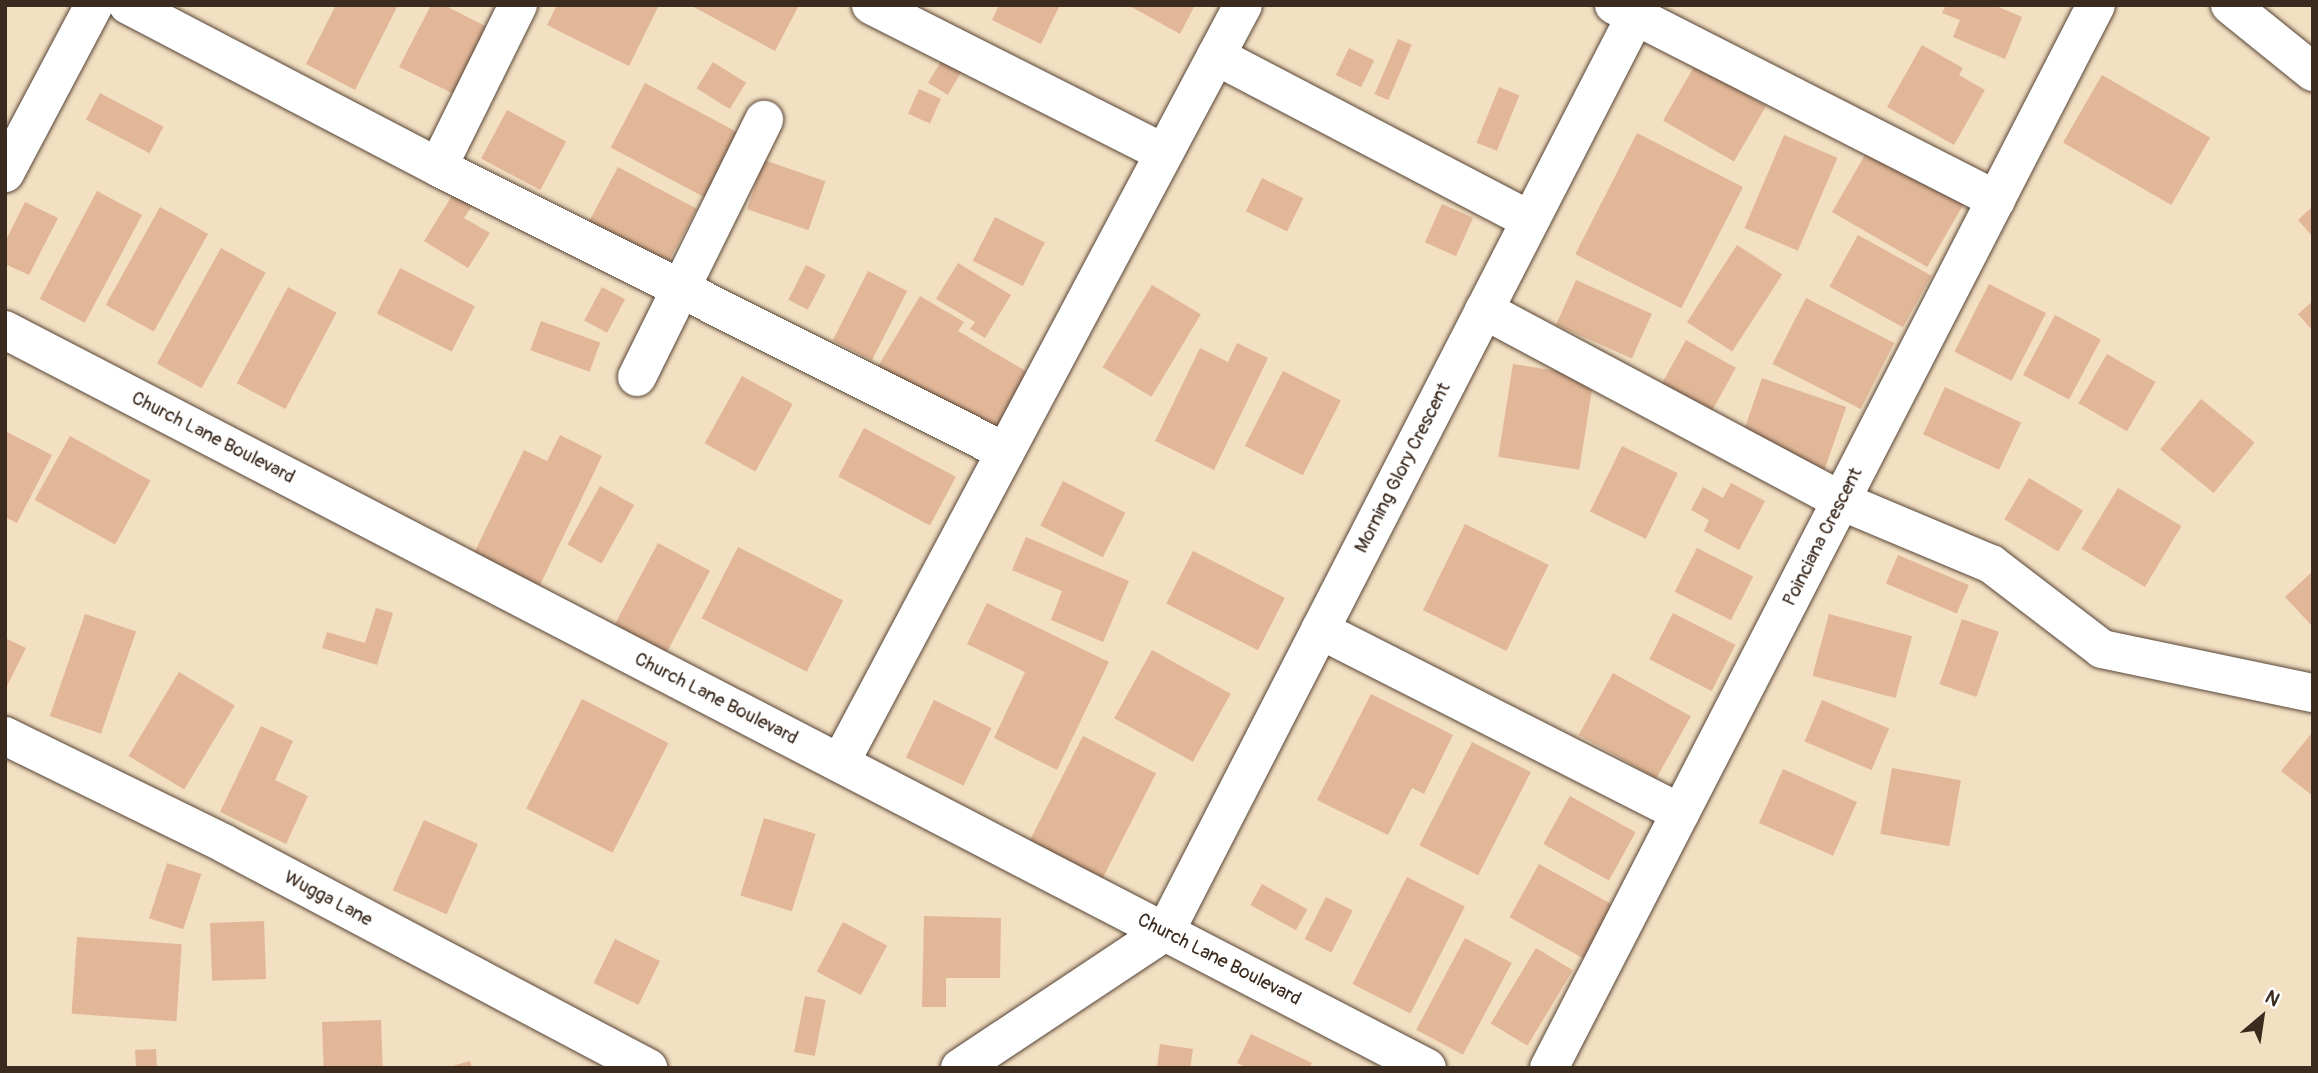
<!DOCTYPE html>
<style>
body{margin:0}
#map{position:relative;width:2318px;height:1073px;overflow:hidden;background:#f3dfc2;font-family:Pangolin,sans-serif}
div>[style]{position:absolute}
.building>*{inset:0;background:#e1b798;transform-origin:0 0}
.roads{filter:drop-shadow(0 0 2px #574537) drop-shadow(0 0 2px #574537)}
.minor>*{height:38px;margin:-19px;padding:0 19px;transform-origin:19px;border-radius:19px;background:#fff}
.tertiary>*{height:38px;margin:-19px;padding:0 19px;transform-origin:19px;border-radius:19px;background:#fff}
span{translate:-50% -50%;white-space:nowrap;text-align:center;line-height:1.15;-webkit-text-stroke:6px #fff;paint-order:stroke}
.street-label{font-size:19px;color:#3b2a1e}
.frame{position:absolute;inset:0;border:7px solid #3b2a1e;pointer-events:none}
.north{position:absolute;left:2227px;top:982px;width:70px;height:70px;-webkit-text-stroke:5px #fff;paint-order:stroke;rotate:29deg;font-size:19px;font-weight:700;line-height:28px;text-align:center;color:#3b2a1e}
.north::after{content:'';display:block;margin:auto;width:24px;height:32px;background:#3b2a1e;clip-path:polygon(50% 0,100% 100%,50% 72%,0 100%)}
</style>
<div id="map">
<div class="building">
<div style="clip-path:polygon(336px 5px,398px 5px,355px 90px,306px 64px)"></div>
<div style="clip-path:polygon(431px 5px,444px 5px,487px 27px,454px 94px,399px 67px)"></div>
<div style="clip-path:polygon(557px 5px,659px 5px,629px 66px,547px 25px)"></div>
<div style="clip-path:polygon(690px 5px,799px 5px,775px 51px)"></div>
<div style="clip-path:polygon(999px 5px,1060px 5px,1041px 44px,992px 20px)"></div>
<div style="clip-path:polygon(1128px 5px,1195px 5px,1180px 34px)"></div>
<div style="clip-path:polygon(1946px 5px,1994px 5px,2022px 17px,2005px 59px,1953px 37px,1960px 20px,1942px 13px)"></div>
<div style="left:1398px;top:39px;width:15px;height:60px;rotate:23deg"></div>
<div style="clip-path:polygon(1922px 45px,1963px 68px,1959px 75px,1985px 90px,1954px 145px,1887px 107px)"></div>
<div style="left:1349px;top:48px;width:28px;height:30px;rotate:26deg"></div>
<div style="left:943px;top:58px;width:23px;height:29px;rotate:31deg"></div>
<div style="left:713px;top:62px;width:39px;height:31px;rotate:32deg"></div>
<div style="left:1695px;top:65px;width:82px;height:64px;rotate:30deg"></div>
<div style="left:2102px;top:75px;width:125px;height:78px;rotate:30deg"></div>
<div style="left:645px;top:83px;width:110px;height:73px;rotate:28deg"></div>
<div style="left:1499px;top:87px;width:22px;height:60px;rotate:22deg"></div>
<div style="left:919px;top:89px;width:24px;height:27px;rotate:24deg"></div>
<div style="left:100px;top:93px;width:72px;height:30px;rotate:28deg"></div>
<div style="left:507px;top:110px;width:67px;height:55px;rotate:28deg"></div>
<div style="left:1637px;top:133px;width:119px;height:136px;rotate:27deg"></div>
<div style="left:1784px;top:135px;width:58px;height:101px;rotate:23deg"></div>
<div style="left:1873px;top:141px;width:110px;height:82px;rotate:30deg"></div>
<div style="left:764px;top:160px;width:65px;height:52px;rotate:19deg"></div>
<div style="left:618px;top:167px;width:89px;height:64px;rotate:28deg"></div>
<div style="left:1262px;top:178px;width:46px;height:37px;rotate:26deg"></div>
<div style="left:97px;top:191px;width:51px;height:122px;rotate:28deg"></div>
<div style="clip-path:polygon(455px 191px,474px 203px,464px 218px,490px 233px,468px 268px,424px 241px)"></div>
<div style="clip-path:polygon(25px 202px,58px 218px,29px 275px,5px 264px,5px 242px)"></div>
<div style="left:1442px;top:204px;width:34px;height:42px;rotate:24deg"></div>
<div style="clip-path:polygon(2313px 206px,2313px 237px,2298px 220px)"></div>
<div style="left:160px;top:207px;width:55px;height:112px;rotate:29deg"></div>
<div style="left:995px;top:217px;width:56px;height:49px;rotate:27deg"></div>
<div style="left:1858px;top:235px;width:84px;height:59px;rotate:29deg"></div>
<div style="left:1737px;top:245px;width:54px;height:92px;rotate:33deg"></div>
<div style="left:221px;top:248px;width:51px;height:132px;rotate:29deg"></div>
<div style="clip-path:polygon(958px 263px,1011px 295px,985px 338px,970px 329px,975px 322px,936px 299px)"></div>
<div style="left:806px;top:265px;width:22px;height:39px;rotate:27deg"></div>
<div style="left:400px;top:268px;width:84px;height:51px;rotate:27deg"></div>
<div style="left:868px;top:271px;width:44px;height:78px;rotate:27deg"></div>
<div style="left:1576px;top:280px;width:83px;height:49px;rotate:24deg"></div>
<div style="left:1989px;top:284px;width:64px;height:76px;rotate:27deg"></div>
<div style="left:1152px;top:285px;width:57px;height:96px;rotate:31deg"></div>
<div style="left:288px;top:287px;width:55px;height:109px;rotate:28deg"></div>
<div style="left:602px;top:287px;width:26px;height:38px;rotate:28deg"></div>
<div style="clip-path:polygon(920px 296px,964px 322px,958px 331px,1036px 377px,996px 444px,874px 373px)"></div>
<div style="left:1806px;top:298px;width:99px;height:74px;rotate:27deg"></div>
<div style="clip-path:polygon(2313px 301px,2313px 331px,2298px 314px)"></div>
<div style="left:2055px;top:315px;width:52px;height:68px;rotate:28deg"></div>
<div style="left:541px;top:321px;width:63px;height:31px;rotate:20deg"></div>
<div style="left:1686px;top:340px;width:57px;height:59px;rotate:29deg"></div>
<div style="clip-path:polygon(1237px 343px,1268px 358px,1214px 470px,1155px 441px,1200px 348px,1228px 362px)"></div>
<div style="left:2107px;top:354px;width:56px;height:57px;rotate:30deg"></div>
<div style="left:1513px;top:364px;width:82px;height:94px;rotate:9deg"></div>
<div style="left:1283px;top:371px;width:65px;height:84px;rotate:27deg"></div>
<div style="left:742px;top:376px;width:58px;height:77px;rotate:29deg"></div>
<div style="left:1762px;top:378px;width:89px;height:72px;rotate:19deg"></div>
<div style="left:1945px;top:387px;width:84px;height:52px;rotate:25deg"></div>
<div style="left:2201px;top:399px;width:69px;height:65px;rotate:39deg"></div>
<div style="left:864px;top:428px;width:104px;height:55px;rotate:28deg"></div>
<div style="clip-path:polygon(5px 431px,52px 455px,17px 523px,5px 517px)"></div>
<div style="clip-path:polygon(560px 435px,602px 456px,540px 585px,474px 553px,524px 450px,547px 461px)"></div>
<div style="left:70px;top:436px;width:92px;height:73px;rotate:29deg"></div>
<div style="left:1622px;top:446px;width:62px;height:73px;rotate:26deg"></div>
<div style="left:2029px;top:478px;width:63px;height:48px;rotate:31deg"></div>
<div style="left:1063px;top:481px;width:70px;height:50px;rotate:27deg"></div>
<div style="clip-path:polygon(1731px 483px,1765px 501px,1739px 550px,1704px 531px,1709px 520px,1691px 510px,1703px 487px,1723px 498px)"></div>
<div style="left:600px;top:486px;width:39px;height:67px;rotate:29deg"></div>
<div style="left:2118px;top:488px;width:74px;height:71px;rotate:31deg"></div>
<div style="left:1465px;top:524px;width:93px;height:96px;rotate:26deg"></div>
<div style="clip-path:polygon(1026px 537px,1129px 581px,1103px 642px,1051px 620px,1062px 591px,1012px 570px)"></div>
<div style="left:658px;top:543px;width:59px;height:92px;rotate:28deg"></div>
<div style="left:738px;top:547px;width:118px;height:80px;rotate:27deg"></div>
<div style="left:1697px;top:548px;width:63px;height:49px;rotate:27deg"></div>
<div style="left:1193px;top:551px;width:103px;height:59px;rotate:27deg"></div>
<div style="left:1898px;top:555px;width:77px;height:31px;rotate:23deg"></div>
<div style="clip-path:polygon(2313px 571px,2313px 627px,2285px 597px)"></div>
<div style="clip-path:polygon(987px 603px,1109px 662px,1057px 770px,994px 738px,1025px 672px,967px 644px)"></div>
<div style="clip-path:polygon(376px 608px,393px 613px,377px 665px,322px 648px,327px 632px,365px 643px)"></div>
<div style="left:1673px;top:613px;width:70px;height:52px;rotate:27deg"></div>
<div style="left:85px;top:614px;width:54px;height:108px;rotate:19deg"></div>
<div style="left:1829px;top:614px;width:86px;height:64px;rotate:15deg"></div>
<div style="left:1962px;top:619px;width:39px;height:69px;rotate:19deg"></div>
<div style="clip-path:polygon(5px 638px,26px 648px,5px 690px)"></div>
<div style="left:1152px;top:650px;width:90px;height:78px;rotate:29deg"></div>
<div style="left:179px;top:672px;width:65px;height:98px;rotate:31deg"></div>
<div style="left:1613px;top:673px;width:89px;height:71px;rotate:29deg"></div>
<div style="clip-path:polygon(1371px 694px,1453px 735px,1424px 794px,1412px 788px,1388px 835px,1317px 800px)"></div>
<div style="left:582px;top:699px;width:97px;height:123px;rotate:27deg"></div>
<div style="left:934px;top:700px;width:64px;height:64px;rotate:26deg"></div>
<div style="left:1822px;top:700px;width:73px;height:45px;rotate:23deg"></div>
<div style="clip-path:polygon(261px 726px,293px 741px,275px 780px,308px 796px,286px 844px,220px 812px)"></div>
<div style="clip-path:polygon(2311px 734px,2313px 736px,2313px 796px,2281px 771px)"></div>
<div style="left:1083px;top:736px;width:82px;height:120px;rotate:27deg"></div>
<div style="left:1472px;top:742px;width:66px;height:116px;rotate:27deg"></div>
<div style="left:1892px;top:768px;width:70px;height:67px;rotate:10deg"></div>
<div style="left:1783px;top:769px;width:81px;height:59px;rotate:24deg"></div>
<div style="left:1570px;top:796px;width:75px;height:55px;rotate:29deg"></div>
<div style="left:764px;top:818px;width:54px;height:81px;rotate:17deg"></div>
<div style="left:424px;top:820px;width:59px;height:77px;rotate:24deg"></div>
<div style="left:167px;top:863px;width:36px;height:58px;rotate:18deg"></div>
<div style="left:1539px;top:864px;width:94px;height:61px;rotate:29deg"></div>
<div style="left:1407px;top:877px;width:65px;height:120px;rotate:27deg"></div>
<div style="left:1262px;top:884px;width:52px;height:24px;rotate:29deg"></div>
<div style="left:1326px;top:897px;width:30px;height:47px;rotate:27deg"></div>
<div style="clip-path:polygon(924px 916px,1001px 918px,1000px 978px,946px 978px,946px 1007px,922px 1007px)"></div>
<div style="left:264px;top:921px;width:58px;height:54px;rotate:88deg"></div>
<div style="left:843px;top:922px;width:50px;height:56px;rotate:28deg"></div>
<div style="left:77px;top:937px;width:105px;height:77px;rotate:4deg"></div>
<div style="left:1465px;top:938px;width:53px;height:104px;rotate:28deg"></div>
<div style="left:615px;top:939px;width:50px;height:49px;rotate:26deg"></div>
<div style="left:1536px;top:948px;width:43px;height:88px;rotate:31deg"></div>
<div style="left:805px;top:996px;width:21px;height:57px;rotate:11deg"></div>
<div style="left:381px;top:1020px;width:48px;height:59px;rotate:88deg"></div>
<div style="clip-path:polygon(1251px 1034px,1312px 1063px,1309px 1068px,1248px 1068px,1237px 1063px)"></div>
<div style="clip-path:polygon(1160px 1044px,1193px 1049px,1190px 1068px,1157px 1068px)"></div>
<div style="left:156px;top:1049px;width:19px;height:21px;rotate:87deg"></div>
<div style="clip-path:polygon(470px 1061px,472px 1068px,449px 1068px,449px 1067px)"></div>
</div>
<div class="roads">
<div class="minor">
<div style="left:128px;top:5px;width:350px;rotate:27.6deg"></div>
<div style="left:438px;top:167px;width:635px;rotate:26.65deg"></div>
<div style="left:871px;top:5px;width:328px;rotate:26.8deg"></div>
<div style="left:1614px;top:5px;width:429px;rotate:27deg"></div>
<div style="left:1216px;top:56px;width:354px;rotate:27.6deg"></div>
<div style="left:438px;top:167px;width:181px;rotate:-63.7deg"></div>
<div style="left:5px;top:173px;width:190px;rotate:-62.1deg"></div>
<div style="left:1484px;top:310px;width:405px;rotate:28.1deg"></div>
<div style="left:1841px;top:501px;width:163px;rotate:22.8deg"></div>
<div style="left:1991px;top:564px;width:140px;rotate:37.4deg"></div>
<div style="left:2102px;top:649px;width:216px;rotate:11.8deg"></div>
<div style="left:5px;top:330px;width:1602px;rotate:27.43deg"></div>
<div style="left:637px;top:377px;width:287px;rotate:-63.7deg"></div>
<div style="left:1320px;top:630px;width:404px;rotate:26.9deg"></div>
<div style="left:5px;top:736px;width:245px;rotate:26.1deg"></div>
<div style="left:225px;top:844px;width:479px;rotate:27.9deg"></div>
<div style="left:840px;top:763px;width:858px;rotate:-62deg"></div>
<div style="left:960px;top:1068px;width:246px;rotate:-33.6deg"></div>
<div style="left:1165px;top:932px;width:1042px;rotate:-62.82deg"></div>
<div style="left:1549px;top:1068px;width:1195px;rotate:-62.77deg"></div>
</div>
<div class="tertiary">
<div style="left:2230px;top:5px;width:107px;rotate:38.9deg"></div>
</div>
</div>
<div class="street-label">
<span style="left:213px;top:438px;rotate:27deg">Church Lane Boulevard</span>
<span style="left:1403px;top:468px;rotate:-63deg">Morning Glory Crescent</span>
<span style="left:1823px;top:537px;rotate:-63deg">Poinciana Crescent</span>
<span style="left:716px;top:699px;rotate:27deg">Church Lane Boulevard</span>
<span style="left:328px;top:899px;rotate:28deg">Wugga Lane</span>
<span style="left:1219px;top:960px;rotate:27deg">Church Lane Boulevard</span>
</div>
<div class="frame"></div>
<div class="north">N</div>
</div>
